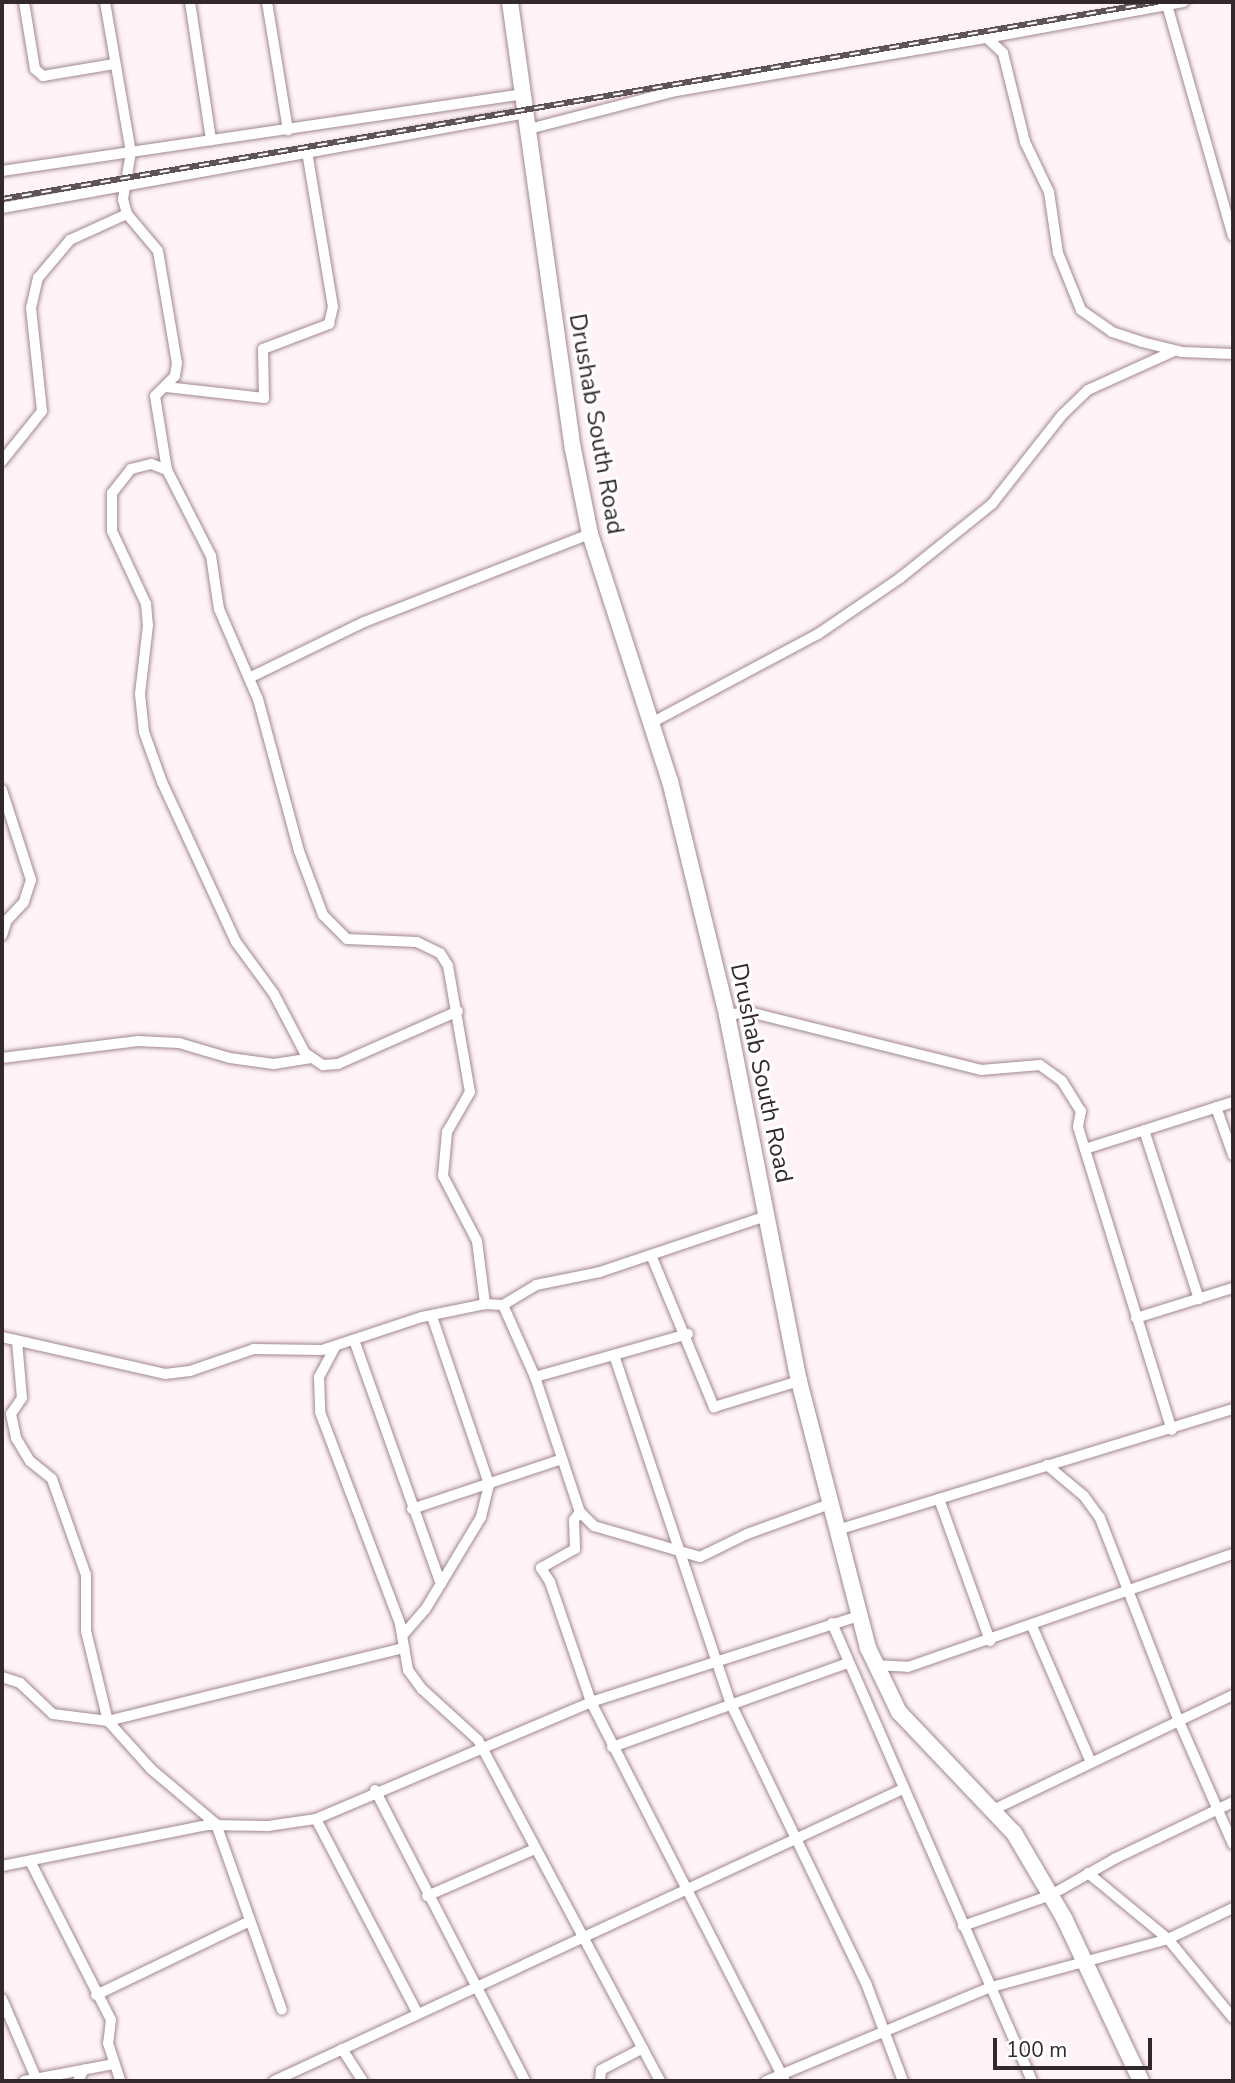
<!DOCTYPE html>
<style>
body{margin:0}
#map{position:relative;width:1235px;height:2083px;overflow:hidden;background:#fff3f8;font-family:"Nunito Sans",sans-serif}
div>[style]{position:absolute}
.roads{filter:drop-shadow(0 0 2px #a18792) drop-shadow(0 0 2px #a18792)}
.street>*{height:10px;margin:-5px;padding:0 5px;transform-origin:5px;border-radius:5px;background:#fff}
.secondary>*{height:16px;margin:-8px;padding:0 8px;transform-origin:8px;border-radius:8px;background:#fff}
.rail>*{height:6px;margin-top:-3px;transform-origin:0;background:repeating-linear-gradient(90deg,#fff 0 10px,#5e5458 0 20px);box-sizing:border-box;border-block:2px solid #5e5458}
span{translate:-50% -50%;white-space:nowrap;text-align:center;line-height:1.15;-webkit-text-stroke:6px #fff;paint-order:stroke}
.street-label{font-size:24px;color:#33292d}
.frame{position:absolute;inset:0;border:4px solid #33292d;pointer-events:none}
.scale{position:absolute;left:993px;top:2038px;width:159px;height:32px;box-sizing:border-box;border:4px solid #33292d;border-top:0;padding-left:9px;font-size:21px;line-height:24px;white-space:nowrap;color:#33292d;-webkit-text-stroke:5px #fff;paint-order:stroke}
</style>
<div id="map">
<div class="roads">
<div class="street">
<div style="left:24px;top:2px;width:68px;rotate:80.7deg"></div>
<div style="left:35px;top:69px;width:11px;rotate:41deg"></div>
<div style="left:43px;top:76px;width:72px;rotate:-9.6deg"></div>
<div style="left:105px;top:2px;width:152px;rotate:80.2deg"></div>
<div style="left:131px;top:152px;width:48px;rotate:99.7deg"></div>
<div style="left:123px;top:199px;width:16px;rotate:75deg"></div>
<div style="left:127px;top:214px;width:48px;rotate:50deg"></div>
<div style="left:158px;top:251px;width:114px;rotate:80.4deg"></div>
<div style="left:177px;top:363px;width:13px;rotate:99deg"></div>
<div style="left:175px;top:376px;width:28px;rotate:135deg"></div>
<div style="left:155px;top:396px;width:75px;rotate:80.8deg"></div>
<div style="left:167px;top:470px;width:97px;rotate:62.9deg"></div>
<div style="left:211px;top:556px;width:54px;rotate:81.4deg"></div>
<div style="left:219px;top:609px;width:98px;rotate:66.6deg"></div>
<div style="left:258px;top:699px;width:157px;rotate:74.9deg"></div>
<div style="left:299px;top:851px;width:68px;rotate:69.4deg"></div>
<div style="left:323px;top:915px;width:34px;rotate:45deg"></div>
<div style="left:347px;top:939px;width:70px;rotate:2.5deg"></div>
<div style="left:417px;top:942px;width:25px;rotate:26deg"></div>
<div style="left:440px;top:953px;width:15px;rotate:58deg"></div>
<div style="left:448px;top:966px;width:128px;rotate:80.1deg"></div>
<div style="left:470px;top:1092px;width:46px;rotate:119.9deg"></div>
<div style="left:447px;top:1132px;width:44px;rotate:95.2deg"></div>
<div style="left:443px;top:1176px;width:73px;rotate:62.4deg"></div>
<div style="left:477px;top:1241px;width:64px;rotate:82.8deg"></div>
<div style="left:190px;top:2px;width:140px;rotate:81.3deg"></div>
<div style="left:267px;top:2px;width:130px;rotate:80.7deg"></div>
<div style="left:1167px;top:5px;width:240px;rotate:74.1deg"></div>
<div style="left:987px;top:38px;width:200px;rotate:-10.4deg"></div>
<div style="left:529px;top:129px;width:152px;rotate:-14.5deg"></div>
<div style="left:676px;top:91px;width:315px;rotate:-9.7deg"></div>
<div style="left:987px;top:38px;width:22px;rotate:43deg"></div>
<div style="left:1003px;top:53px;width:92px;rotate:76.1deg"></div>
<div style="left:1025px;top:142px;width:55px;rotate:64.4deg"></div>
<div style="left:1049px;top:192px;width:62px;rotate:81.6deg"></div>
<div style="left:1058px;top:253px;width:61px;rotate:68deg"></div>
<div style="left:1081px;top:310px;width:38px;rotate:35deg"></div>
<div style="left:1112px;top:332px;width:32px;rotate:18deg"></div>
<div style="left:1142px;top:342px;width:41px;rotate:14deg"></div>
<div style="left:1182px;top:352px;width:51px;rotate:2.2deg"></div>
<div style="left:2px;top:171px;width:528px;rotate:-8.39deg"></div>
<div style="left:2px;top:208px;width:534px;rotate:-10.26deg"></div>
<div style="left:166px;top:387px;width:99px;rotate:6.4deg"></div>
<div style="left:264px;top:398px;width:49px;rotate:-91.2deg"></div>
<div style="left:263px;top:349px;width:71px;rotate:-20.7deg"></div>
<div style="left:329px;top:324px;width:17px;rotate:-77deg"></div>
<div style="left:333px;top:307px;width:157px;rotate:-99.5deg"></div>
<div style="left:2px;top:461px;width:64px;rotate:-51.3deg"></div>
<div style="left:42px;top:411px;width:104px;rotate:-96.1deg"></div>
<div style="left:31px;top:308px;width:31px;rotate:-77deg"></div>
<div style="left:38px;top:278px;width:50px;rotate:-49.9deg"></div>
<div style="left:70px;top:240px;width:63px;rotate:-24.5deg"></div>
<div style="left:167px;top:470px;width:17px;rotate:-159deg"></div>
<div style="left:151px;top:464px;width:21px;rotate:166deg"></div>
<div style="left:131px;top:469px;width:31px;rotate:128deg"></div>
<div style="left:112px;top:493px;width:38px;rotate:90deg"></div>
<div style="left:112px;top:531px;width:81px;rotate:65deg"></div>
<div style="left:146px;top:604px;width:21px;rotate:85deg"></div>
<div style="left:148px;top:625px;width:69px;rotate:96.6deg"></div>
<div style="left:140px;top:694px;width:38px;rotate:84deg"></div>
<div style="left:144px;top:732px;width:53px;rotate:70.2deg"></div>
<div style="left:162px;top:782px;width:176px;rotate:65.2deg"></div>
<div style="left:236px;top:942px;width:64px;rotate:53.8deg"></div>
<div style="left:274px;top:994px;width:67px;rotate:62.3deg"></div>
<div style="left:305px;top:1053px;width:22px;rotate:34deg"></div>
<div style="left:323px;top:1065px;width:15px;rotate:-4deg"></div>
<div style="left:338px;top:1064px;width:131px;rotate:-23.8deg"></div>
<div style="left:249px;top:678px;width:128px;rotate:-26deg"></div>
<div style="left:364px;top:622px;width:243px;rotate:-21.3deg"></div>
<div style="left:653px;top:722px;width:187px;rotate:-28.1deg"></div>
<div style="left:818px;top:634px;width:99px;rotate:-34.3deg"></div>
<div style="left:900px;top:578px;width:118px;rotate:-38.8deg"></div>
<div style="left:992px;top:504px;width:113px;rotate:-51.8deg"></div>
<div style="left:1062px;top:415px;width:36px;rotate:-44deg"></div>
<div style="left:1088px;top:390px;width:94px;rotate:-24.4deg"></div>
<div style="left:2px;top:790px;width:95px;rotate:72.1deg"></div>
<div style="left:31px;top:880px;width:23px;rotate:108deg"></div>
<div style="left:24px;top:902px;width:25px;rotate:133deg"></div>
<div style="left:7px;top:920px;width:16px;rotate:108deg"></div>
<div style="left:727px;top:1015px;width:22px;rotate:-8deg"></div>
<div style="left:749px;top:1012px;width:239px;rotate:14deg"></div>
<div style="left:981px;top:1070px;width:59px;rotate:-4.8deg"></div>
<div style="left:1040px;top:1065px;width:27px;rotate:36deg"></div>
<div style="left:1062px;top:1081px;width:36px;rotate:58deg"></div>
<div style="left:1081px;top:1111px;width:16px;rotate:101deg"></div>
<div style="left:1078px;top:1127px;width:317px;rotate:72.8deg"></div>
<div style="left:2px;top:1058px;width:137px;rotate:-7.1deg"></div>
<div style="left:138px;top:1041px;width:41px;rotate:2.8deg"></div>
<div style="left:179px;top:1043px;width:53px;rotate:16.4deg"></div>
<div style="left:230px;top:1058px;width:44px;rotate:7.8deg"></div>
<div style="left:274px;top:1064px;width:36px;rotate:-9deg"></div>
<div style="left:1216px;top:1107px;width:51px;rotate:70.5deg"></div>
<div style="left:1144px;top:1130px;width:178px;rotate:72deg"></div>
<div style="left:1085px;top:1149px;width:155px;rotate:-17.6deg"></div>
<div style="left:651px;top:1255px;width:165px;rotate:67.5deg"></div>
<div style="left:714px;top:1407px;width:89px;rotate:-17deg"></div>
<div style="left:503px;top:1305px;width:79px;rotate:66deg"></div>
<div style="left:535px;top:1377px;width:142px;rotate:71.6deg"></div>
<div style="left:580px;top:1512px;width:20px;rotate:45deg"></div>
<div style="left:594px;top:1526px;width:110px;rotate:16.3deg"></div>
<div style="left:700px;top:1557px;width:52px;rotate:-26.1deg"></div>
<div style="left:747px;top:1534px;width:88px;rotate:-19.9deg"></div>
<div style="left:1136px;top:1318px;width:102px;rotate:-17.2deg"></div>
<div style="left:2px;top:1337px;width:167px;rotate:12.8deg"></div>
<div style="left:165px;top:1374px;width:25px;rotate:-7deg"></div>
<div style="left:190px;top:1371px;width:68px;rotate:-19deg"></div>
<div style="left:254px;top:1349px;width:68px;rotate:0.8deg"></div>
<div style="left:322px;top:1350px;width:105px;rotate:-18.3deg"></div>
<div style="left:422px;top:1317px;width:64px;rotate:-11.7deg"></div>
<div style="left:485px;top:1304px;width:18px;rotate:3deg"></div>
<div style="left:503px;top:1305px;width:39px;rotate:-31deg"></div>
<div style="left:536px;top:1285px;width:65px;rotate:-11.5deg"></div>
<div style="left:600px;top:1272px;width:178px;rotate:-18.6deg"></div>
<div style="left:354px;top:1340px;width:259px;rotate:70.4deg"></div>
<div style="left:17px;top:1341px;width:57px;rotate:85deg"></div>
<div style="left:22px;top:1398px;width:19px;rotate:125deg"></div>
<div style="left:11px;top:1414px;width:25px;rotate:78deg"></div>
<div style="left:16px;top:1438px;width:27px;rotate:59deg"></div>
<div style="left:30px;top:1461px;width:28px;rotate:39deg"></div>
<div style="left:52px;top:1479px;width:102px;rotate:70.5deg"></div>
<div style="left:86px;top:1575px;width:56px;rotate:90deg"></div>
<div style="left:86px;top:1631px;width:93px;rotate:76.3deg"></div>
<div style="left:108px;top:1721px;width:64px;rotate:48.1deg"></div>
<div style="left:151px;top:1769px;width:85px;rotate:40.2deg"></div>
<div style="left:216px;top:1824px;width:197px;rotate:70.5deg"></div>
<div style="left:335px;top:1347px;width:34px;rotate:118deg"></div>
<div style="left:319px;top:1377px;width:35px;rotate:88deg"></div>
<div style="left:320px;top:1412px;width:227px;rotate:69.3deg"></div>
<div style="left:400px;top:1624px;width:47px;rotate:80.1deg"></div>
<div style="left:408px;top:1670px;width:24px;rotate:54deg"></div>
<div style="left:422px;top:1689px;width:76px;rotate:42.3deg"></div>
<div style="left:478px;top:1740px;width:387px;rotate:61.9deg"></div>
<div style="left:614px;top:1355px;width:368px;rotate:71.5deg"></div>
<div style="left:731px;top:1704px;width:310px;rotate:64.2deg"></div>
<div style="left:866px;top:1983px;width:105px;rotate:69.3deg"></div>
<div style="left:535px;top:1377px;width:159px;rotate:-15.7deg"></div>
<div style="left:1047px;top:1465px;width:48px;rotate:40deg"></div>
<div style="left:1084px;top:1496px;width:27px;rotate:54deg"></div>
<div style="left:1100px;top:1518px;width:216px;rotate:68.8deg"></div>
<div style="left:1178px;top:1719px;width:137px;rotate:66.3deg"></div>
<div style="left:939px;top:1499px;width:151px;rotate:70.2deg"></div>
<div style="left:412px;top:1509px;width:158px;rotate:-18.4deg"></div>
<div style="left:580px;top:1512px;width:10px;rotate:127deg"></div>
<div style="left:574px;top:1520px;width:29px;rotate:88deg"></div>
<div style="left:575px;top:1549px;width:39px;rotate:151deg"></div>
<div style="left:541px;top:1568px;width:17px;rotate:57deg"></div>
<div style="left:550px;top:1582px;width:127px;rotate:71.1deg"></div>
<div style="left:591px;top:1702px;width:426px;rotate:62.9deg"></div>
<div style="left:837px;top:1530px;width:414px;rotate:-17deg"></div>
<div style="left:832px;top:1623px;width:500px;rotate:66.4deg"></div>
<div style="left:1032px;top:1626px;width:146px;rotate:66.6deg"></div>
<div style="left:402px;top:1636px;width:35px;rotate:-49deg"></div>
<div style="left:425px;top:1610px;width:109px;rotate:-58.9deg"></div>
<div style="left:481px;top:1517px;width:34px;rotate:-76deg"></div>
<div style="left:489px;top:1484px;width:176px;rotate:-108.8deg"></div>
<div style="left:874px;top:1665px;width:34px;rotate:3deg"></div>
<div style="left:908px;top:1667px;width:344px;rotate:-19.2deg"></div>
<div style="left:2px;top:1677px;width:19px;rotate:18deg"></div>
<div style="left:20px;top:1683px;width:45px;rotate:43.2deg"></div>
<div style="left:53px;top:1714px;width:55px;rotate:7.3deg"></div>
<div style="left:108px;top:1721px;width:305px;rotate:-13.9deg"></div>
<div style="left:612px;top:1747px;width:251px;rotate:-19.6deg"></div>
<div style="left:375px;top:1790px;width:327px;rotate:62.7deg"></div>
<div style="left:995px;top:1809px;width:264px;rotate:-25.6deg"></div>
<div style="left:316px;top:1819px;width:218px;rotate:62.4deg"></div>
<div style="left:30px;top:1861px;width:178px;rotate:63deg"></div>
<div style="left:111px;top:2020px;width:23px;rotate:97deg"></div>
<div style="left:108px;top:2043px;width:40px;rotate:72deg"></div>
<div style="left:2px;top:1866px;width:210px;rotate:-11.3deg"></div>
<div style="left:208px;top:1825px;width:60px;rotate:1deg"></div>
<div style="left:268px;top:1826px;width:49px;rotate:-8.3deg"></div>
<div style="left:316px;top:1819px;width:299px;rotate:-23deg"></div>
<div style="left:591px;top:1702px;width:281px;rotate:-17.8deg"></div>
<div style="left:1088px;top:1873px;width:104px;rotate:39.5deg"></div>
<div style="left:1168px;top:1939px;width:102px;rotate:50.6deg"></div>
<div style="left:427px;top:1896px;width:118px;rotate:-23.5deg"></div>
<div style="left:963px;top:1926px;width:93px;rotate:-19.4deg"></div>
<div style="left:1051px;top:1895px;width:75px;rotate:-29.6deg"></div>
<div style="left:1116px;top:1858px;width:130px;rotate:-25.6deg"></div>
<div style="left:96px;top:1995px;width:171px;rotate:-25.7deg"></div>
<div style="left:2px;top:1999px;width:86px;rotate:66.7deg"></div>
<div style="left:342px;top:2049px;width:38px;rotate:57deg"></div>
<div style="left:24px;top:2081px;width:92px;rotate:-10.7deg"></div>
<div style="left:78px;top:2081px;width:13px;rotate:-63deg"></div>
<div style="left:274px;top:2081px;width:691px;rotate:-24.9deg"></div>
<div style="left:600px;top:2081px;width:11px;rotate:-85deg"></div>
<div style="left:601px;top:2070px;width:47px;rotate:-27.6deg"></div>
<div style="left:766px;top:2081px;width:241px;rotate:-22.7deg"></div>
<div style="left:988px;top:1988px;width:187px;rotate:-15.2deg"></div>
<div style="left:1168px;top:1939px;width:72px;rotate:-25.5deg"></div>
</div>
<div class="secondary">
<div style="left:510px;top:2px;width:451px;rotate:82deg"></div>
<div style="left:573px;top:449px;width:87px;rotate:78.7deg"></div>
<div style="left:590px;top:534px;width:260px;rotate:72.1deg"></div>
<div style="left:670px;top:781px;width:241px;rotate:76.3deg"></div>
<div style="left:727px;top:1015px;width:373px;rotate:78.9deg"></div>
<div style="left:799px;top:1381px;width:276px;rotate:75.5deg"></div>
<div style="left:868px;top:1648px;width:71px;rotate:64.2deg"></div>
<div style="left:899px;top:1712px;width:167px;rotate:46.5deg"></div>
<div style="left:1014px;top:1833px;width:99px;rotate:59.5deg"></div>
<div style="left:1064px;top:1918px;width:180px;rotate:64.7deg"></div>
</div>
</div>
<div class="rail">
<div style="left:2px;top:199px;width:1172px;rotate:-9.68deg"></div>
</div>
<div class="street-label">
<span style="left:596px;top:424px;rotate:80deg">Drushab South Road</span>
<span style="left:761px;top:1073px;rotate:78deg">Drushab South Road</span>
</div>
<div class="frame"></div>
<div class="scale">100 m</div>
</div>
